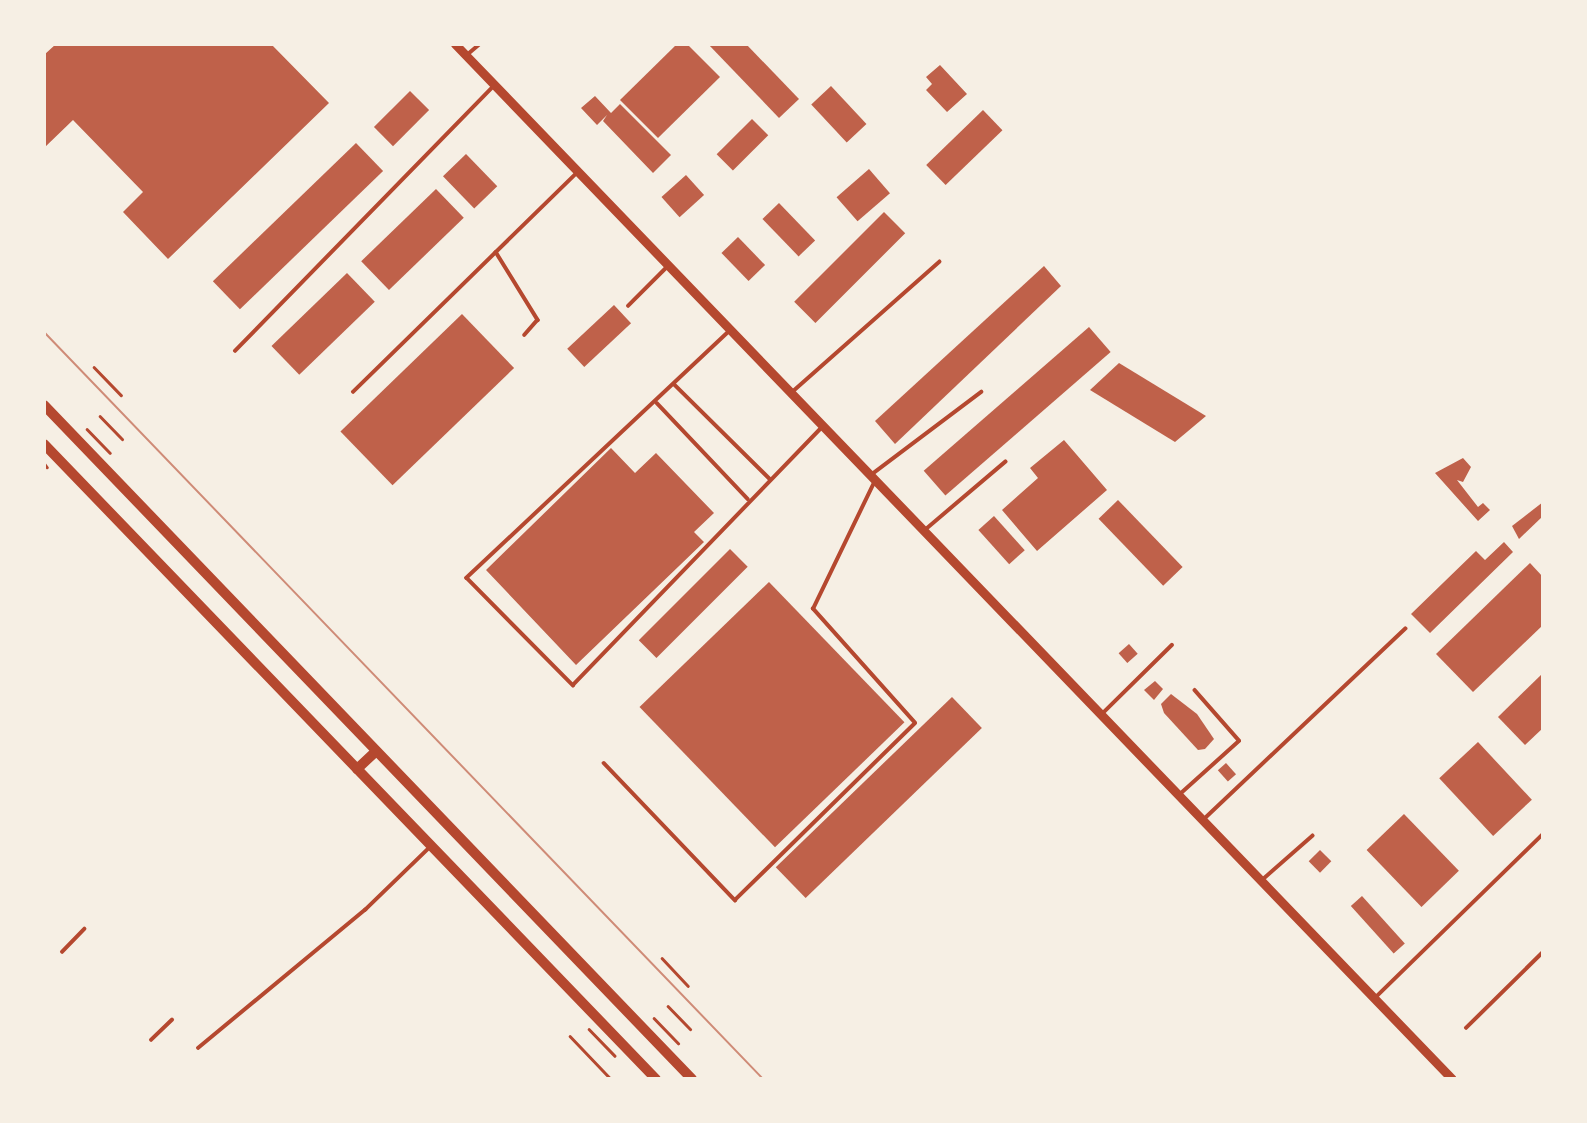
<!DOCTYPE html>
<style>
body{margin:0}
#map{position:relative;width:1587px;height:1123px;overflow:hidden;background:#f6efe4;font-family:Rubik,sans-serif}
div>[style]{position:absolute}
.building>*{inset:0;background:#bf614a;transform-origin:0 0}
.path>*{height:2.5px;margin:-1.25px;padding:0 1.25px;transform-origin:1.25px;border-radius:1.25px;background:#b5482f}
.service>*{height:3.5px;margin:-1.75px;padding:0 1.75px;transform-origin:1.75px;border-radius:1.75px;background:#b5482f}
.tertiary>*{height:9px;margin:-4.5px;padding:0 4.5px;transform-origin:4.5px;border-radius:4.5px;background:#b5482f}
.secondary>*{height:10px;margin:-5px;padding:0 5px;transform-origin:5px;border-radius:5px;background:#b5482f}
.tram>*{height:2px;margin:-1px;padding:0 1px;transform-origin:1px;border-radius:1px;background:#cf8b77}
span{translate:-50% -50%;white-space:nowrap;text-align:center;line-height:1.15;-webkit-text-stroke:7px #f6efe4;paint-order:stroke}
.frame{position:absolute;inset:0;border:46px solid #f6efe4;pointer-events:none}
</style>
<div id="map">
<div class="building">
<div style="clip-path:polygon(56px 44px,271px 44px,329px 103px,168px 259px,123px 212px,143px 192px,73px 120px,44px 148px,44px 55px)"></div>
<div style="clip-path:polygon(677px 44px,687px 44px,720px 77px,658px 138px,620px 100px)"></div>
<div style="clip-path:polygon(708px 44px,746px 44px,799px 99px,779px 118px)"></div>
<div style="clip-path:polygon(940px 65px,967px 94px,947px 112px,926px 90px,932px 84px,926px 77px)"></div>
<div style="left:831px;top:86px;width:52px;height:27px;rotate:47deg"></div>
<div style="left:410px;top:91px;width:27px;height:51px;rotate:45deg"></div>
<div style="clip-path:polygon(595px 96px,611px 113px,620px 104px,671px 155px,653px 173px,603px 121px,607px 115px,597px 125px,581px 108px)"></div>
<div style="left:983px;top:110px;width:28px;height:79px;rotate:46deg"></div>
<div style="left:752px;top:119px;width:23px;height:50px;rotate:45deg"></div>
<div style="left:356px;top:143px;width:39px;height:199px;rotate:46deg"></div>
<div style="left:466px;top:154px;width:45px;height:32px;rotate:46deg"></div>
<div style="left:869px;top:169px;width:32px;height:43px;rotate:49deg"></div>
<div style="left:686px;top:175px;width:27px;height:33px;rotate:48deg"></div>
<div style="left:436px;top:189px;width:40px;height:104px;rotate:46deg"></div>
<div style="left:779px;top:203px;width:52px;height:23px;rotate:46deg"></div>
<div style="left:884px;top:212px;width:30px;height:127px;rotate:45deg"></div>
<div style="left:738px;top:237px;width:39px;height:23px;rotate:46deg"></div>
<div style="clip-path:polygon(1044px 266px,1061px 286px,895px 444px,875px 421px)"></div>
<div style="left:347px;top:273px;width:40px;height:105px;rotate:46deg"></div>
<div style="left:614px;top:305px;width:25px;height:64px;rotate:47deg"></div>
<div style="left:462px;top:314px;width:75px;height:169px;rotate:46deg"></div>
<div style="left:1089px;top:327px;width:33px;height:219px;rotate:49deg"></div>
<div style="clip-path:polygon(1119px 363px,1206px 416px,1175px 442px,1090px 390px)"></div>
<div style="clip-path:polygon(1064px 440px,1107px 490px,1037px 551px,1002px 510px,1038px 478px,1030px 468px)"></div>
<div style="clip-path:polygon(611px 448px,635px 473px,656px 453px,714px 513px,694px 532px,704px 542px,576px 665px,486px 570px)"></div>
<div style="clip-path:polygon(1463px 458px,1471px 467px,1463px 482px,1457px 480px,1478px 507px,1483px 503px,1490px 510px,1478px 521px,1435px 473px)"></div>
<div style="left:1118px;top:500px;width:93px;height:27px;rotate:46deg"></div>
<div style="clip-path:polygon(1543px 502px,1543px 516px,1519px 539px,1512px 526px)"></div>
<div style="left:994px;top:516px;width:46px;height:21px;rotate:48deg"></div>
<div style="clip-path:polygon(1504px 542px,1513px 552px,1430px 633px,1411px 614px,1476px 551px,1485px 560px)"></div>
<div style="left:730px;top:549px;width:25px;height:129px;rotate:45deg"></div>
<div style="clip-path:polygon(1530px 563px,1543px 577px,1543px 625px,1473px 692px,1436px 654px)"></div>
<div style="left:769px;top:582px;width:195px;height:180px;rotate:46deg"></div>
<div style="left:1129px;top:644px;width:13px;height:14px;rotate:48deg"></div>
<div style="clip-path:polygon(1543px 673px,1543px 728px,1525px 745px,1498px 717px)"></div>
<div style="clip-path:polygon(1155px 681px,1163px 689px,1154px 700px,1144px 690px)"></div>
<div style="clip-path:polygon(1171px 694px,1197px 714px,1214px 739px,1205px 749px,1198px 750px,1164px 713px,1161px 704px)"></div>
<div style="left:952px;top:697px;width:43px;height:245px;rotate:46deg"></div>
<div style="left:1478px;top:742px;width:79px;height:53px;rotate:47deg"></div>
<div style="left:1226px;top:763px;width:15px;height:11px;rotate:48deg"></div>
<div style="left:1404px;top:814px;width:79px;height:52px;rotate:46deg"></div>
<div style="left:1320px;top:850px;width:16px;height:16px;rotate:45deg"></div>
<div style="left:1362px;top:896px;width:64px;height:15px;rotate:48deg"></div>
</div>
<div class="path">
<div style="left:94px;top:367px;width:39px;rotate:46deg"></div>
<div style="left:100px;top:416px;width:32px;rotate:46deg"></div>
<div style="left:87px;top:429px;width:33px;rotate:46deg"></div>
<div style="left:44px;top:463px;width:5px;rotate:53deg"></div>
<div style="left:662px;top:958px;width:38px;rotate:47deg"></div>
<div style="left:668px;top:1006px;width:32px;rotate:46deg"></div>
<div style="left:654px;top:1018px;width:35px;rotate:46deg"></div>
<div style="left:589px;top:1029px;width:37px;rotate:46deg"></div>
<div style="left:570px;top:1036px;width:59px;rotate:46.4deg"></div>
</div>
<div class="service">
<div style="left:468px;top:54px;width:16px;rotate:-40deg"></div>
<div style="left:496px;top:252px;width:80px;rotate:58.3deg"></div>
<div style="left:538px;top:320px;width:20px;rotate:131deg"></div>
<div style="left:628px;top:306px;width:57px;rotate:-45deg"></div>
<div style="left:730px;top:331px;width:361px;rotate:136.8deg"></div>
<div style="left:467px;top:578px;width:151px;rotate:45.3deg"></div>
<div style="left:573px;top:685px;width:357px;rotate:-46deg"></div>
<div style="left:235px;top:351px;width:371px;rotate:-45.7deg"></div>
<div style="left:674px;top:384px;width:134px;rotate:44.7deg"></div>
<div style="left:353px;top:392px;width:313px;rotate:-44.4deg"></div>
<div style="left:791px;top:393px;width:198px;rotate:-41.5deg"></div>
<div style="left:657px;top:403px;width:132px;rotate:46.5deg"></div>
<div style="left:871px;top:475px;width:138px;rotate:-37deg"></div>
<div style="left:926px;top:529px;width:104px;rotate:-40.3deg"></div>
<div style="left:1102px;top:714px;width:98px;rotate:-44.6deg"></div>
<div style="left:604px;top:763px;width:190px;rotate:46.3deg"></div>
<div style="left:735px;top:900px;width:252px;rotate:-44.5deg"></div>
<div style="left:915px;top:723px;width:153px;rotate:-131.8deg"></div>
<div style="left:813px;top:609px;width:140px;rotate:-64.2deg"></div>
<div style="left:1180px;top:794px;width:79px;rotate:-41.9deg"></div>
<div style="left:1239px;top:741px;width:67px;rotate:-131.3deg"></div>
<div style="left:1204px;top:819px;width:277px;rotate:-43.4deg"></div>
<div style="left:1262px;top:880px;width:67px;rotate:-41.3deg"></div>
<div style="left:62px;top:952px;width:32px;rotate:-46deg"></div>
<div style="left:1376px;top:997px;width:233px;rotate:-44.3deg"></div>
<div style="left:1466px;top:1028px;width:108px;rotate:-44.6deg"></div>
<div style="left:151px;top:1040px;width:29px;rotate:-44deg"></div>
<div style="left:198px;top:1048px;width:217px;rotate:-39.6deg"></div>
<div style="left:365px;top:910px;width:89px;rotate:-44.1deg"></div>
</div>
<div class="tertiary">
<div style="left:455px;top:44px;width:1437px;rotate:46.07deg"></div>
</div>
<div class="secondary">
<div style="left:44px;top:405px;width:935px;rotate:46.13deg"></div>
<div style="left:44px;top:444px;width:882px;rotate:46.06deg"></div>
<div style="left:357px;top:769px;width:26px;rotate:-43deg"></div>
</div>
<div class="tram">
<div style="left:44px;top:332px;width:1037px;rotate:46.09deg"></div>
</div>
<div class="frame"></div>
</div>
